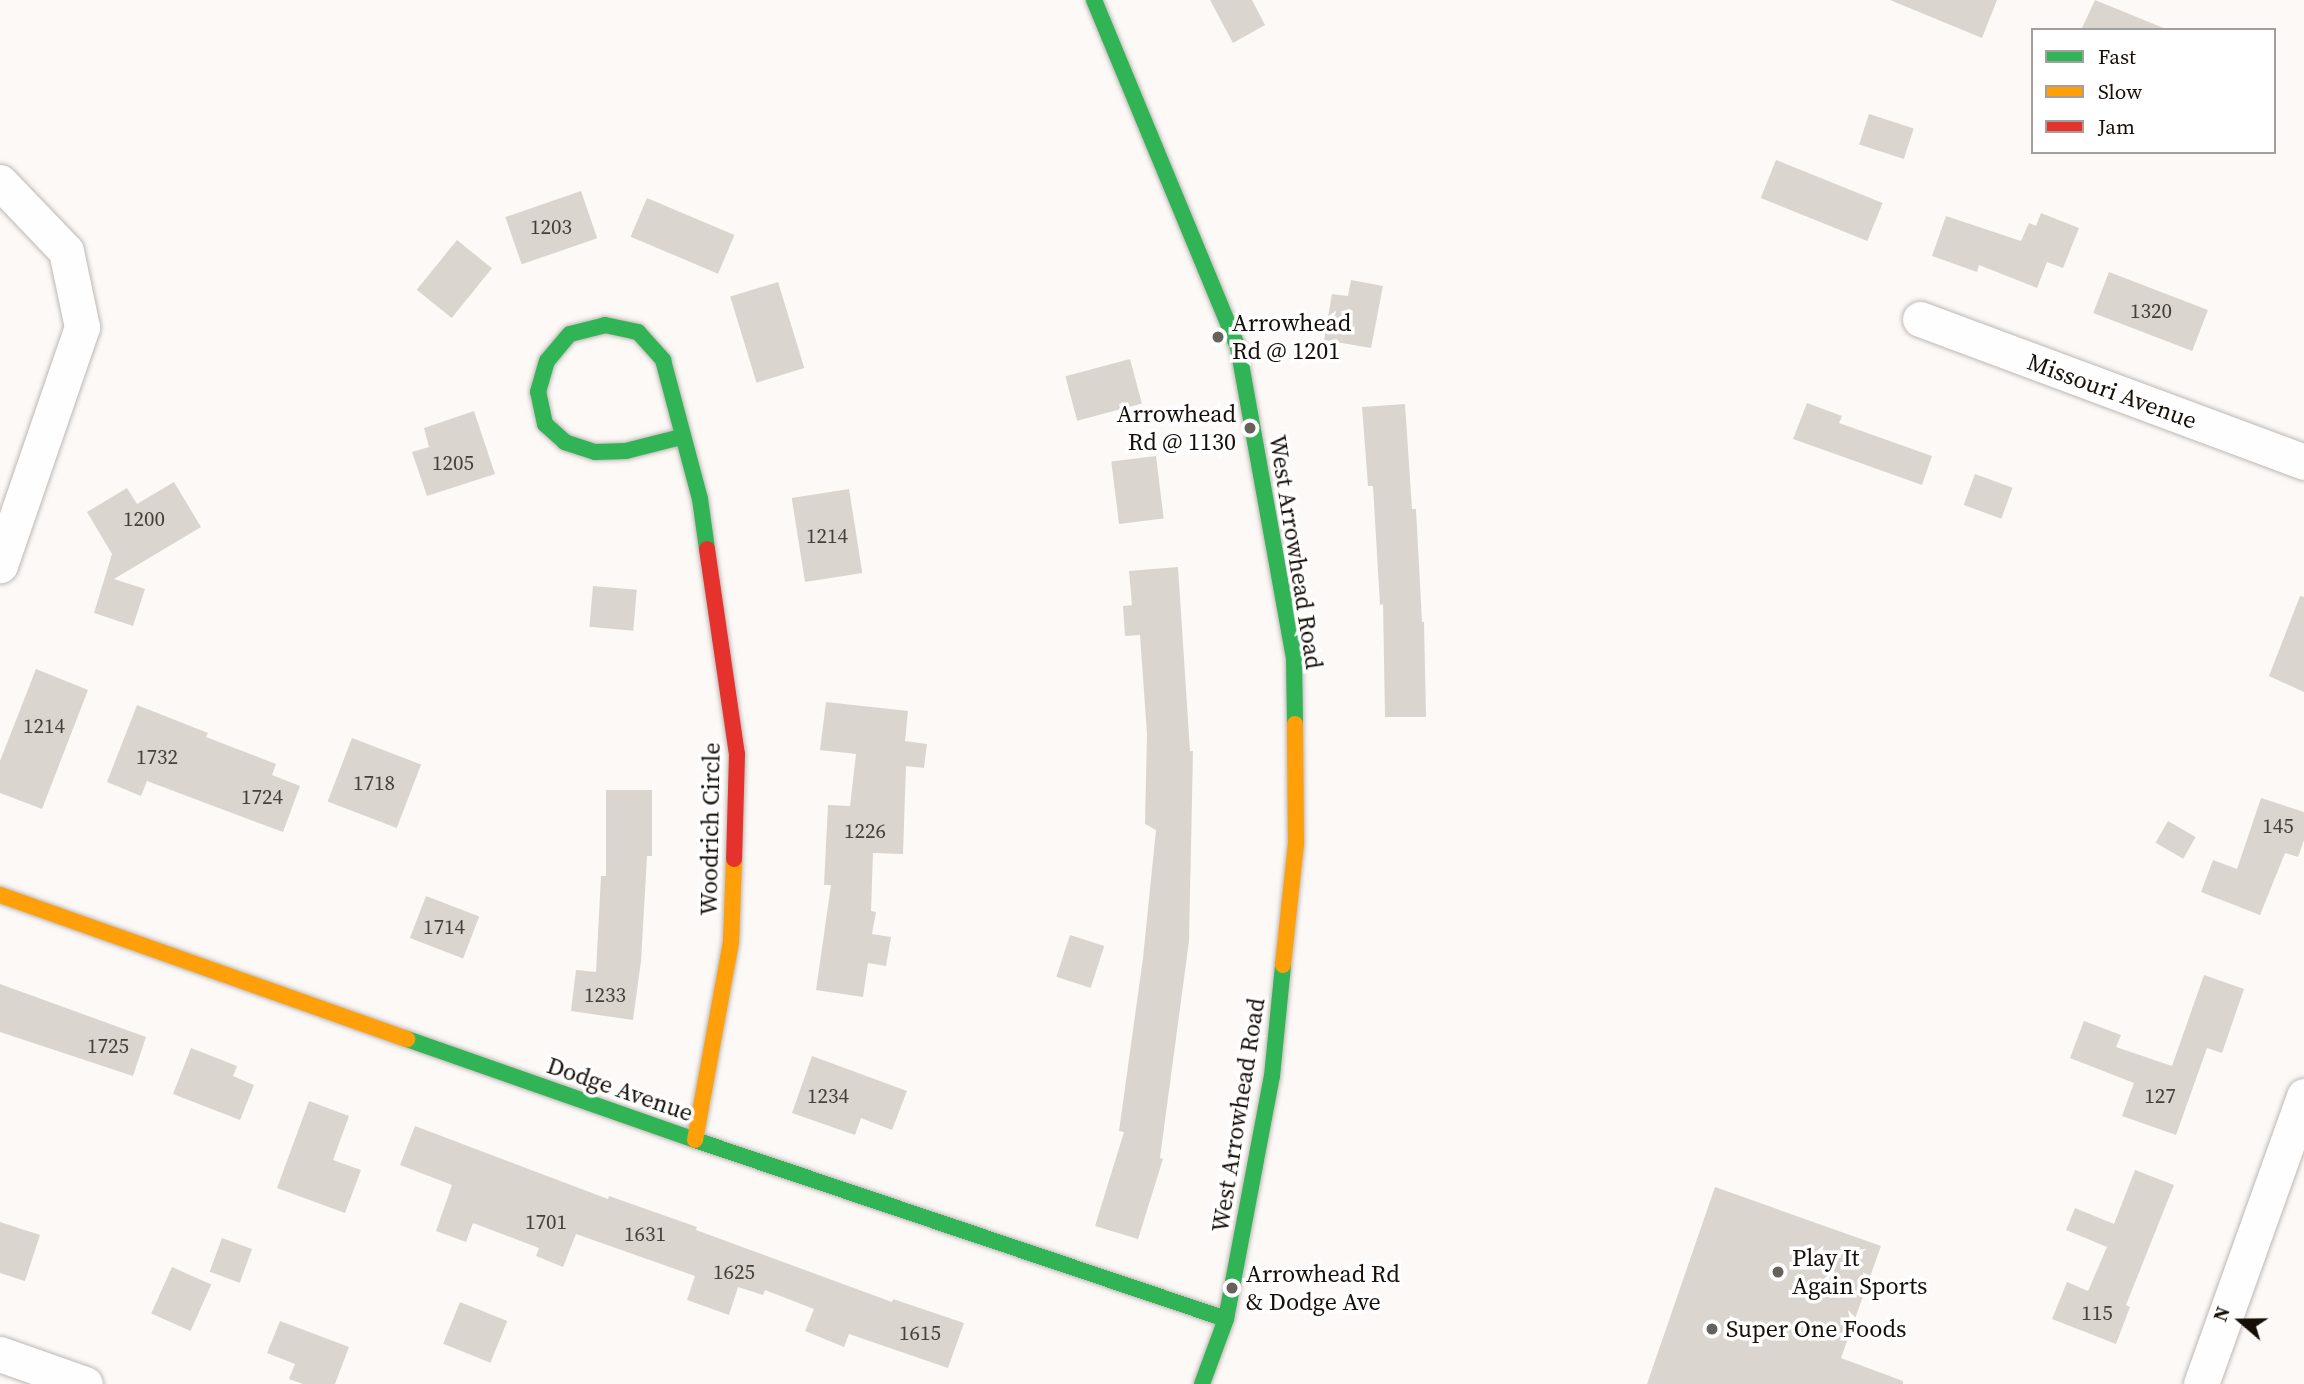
<!DOCTYPE html>
<style>
body{margin:0}
#map{position:relative;width:2304px;height:1384px;overflow:hidden;background:#fcf9f7;font-family:"Source Serif 4",serif}
div>[style]{position:absolute}
.building>*{inset:0;background:#dbd5d0;transform-origin:0 0}
.roads{filter:drop-shadow(0 0 2px #bdb8b3) drop-shadow(0 0 2px #bdb8b3)}
.street>*{height:35px;margin:-17.5px;padding:0 17.5px;transform-origin:17.5px;border-radius:17.5px;background:#fffefe}
.fast>*{height:16px;margin:-8px;padding:0 8px;transform-origin:8px;border-radius:8px;background:#30b455}
.slow>*{height:16px;margin:-8px;padding:0 8px;transform-origin:8px;border-radius:8px;background:#ff9f0a}
.jam>*{height:16px;margin:-8px;padding:0 8px;transform-origin:8px;border-radius:8px;background:#e5322d}
.dots>*{width:19px;height:19px;translate:-50% -50%;box-sizing:border-box;border:4px solid #fff;border-radius:50%}
span{translate:-50% -50%;white-space:nowrap;text-align:center;line-height:1.15;-webkit-text-stroke:7px #fff;paint-order:stroke}
.number-label{font-size:21px;color:#474039}
.number-label span{-webkit-text-stroke-width:0}
.poi-label{font-size:24px;color:#160f07}
.left{translate:0 -50%;text-align:left}
.right{translate:-100% -50%;text-align:right}
.street-label{font-size:24px;color:#160f07}
.legend{position:absolute;left:2031px;top:28px;width:245px;height:126px;box-sizing:border-box;background:#fff;border:2px solid #a29f9c;margin:0;padding:9px 12px;list-style:none;font-size:21px;color:#160f07}
.legend li{display:flex;align-items:center;gap:14px;height:35px}
.legend b{width:35px;border:2px solid #a29f9c}
.north{position:absolute;left:2206px;top:1286px;width:70px;height:70px;-webkit-text-stroke:5px #fff;paint-order:stroke;rotate:290deg;font-size:19px;font-weight:700;line-height:28px;text-align:center;color:#160f07}
.north::after{content:'';display:block;margin:auto;width:24px;height:32px;background:#160f07;clip-path:polygon(50% 0,100% 100%,50% 72%,0 100%)}
</style>
<div id="map">
<div class="building">
<div style="clip-path:polygon(1210px 0,1252px 0,1265px 25px,1233px 43px)"></div>
<div style="clip-path:polygon(1890px 0,1997px 0,1982px 38px)"></div>
<div style="clip-path:polygon(2095px 0,2166px 29px,2165px 30px,2081px 30px)"></div>
<div style="left:1869px;top:114px;width:47px;height:32px;rotate:18deg"></div>
<div style="left:1776px;top:160px;width:115px;height:41px;rotate:22deg"></div>
<div style="left:581px;top:191px;width:50px;height:80px;rotate:71deg"></div>
<div style="left:647px;top:198px;width:95px;height:42px;rotate:23deg"></div>
<div style="clip-path:polygon(2041px 213px,2079px 228px,2063px 268px,2047px 262px,2037px 288px,1979px 265px,1977px 272px,1932px 256px,1946px 216px,2021px 241px,2029px 223px,2036px 226px)"></div>
<div style="left:457px;top:240px;width:45px;height:64px;rotate:39deg"></div>
<div style="left:2109px;top:272px;width:106px;height:44px;rotate:21deg"></div>
<div style="clip-path:polygon(1351px 280px,1383px 286px,1371px 348px,1324px 340px,1332px 294px,1348px 296px)"></div>
<div style="left:778px;top:282px;width:90px;height:50px;rotate:73deg"></div>
<div style="left:1130px;top:359px;width:46px;height:67px;rotate:75deg"></div>
<div style="clip-path:polygon(1807px 403px,1842px 416px,1839px 423px,1932px 456px,1922px 485px,1793px 439px)"></div>
<div style="clip-path:polygon(1405px 404px,1412px 509px,1416px 509px,1422px 622px,1424px 622px,1426px 717px,1385px 717px,1383px 604px,1380px 605px,1373px 486px,1368px 486px,1362px 407px)"></div>
<div style="clip-path:polygon(474px 411px,495px 474px,427px 496px,412px 452px,429px 447px,424px 428px)"></div>
<div style="left:1156px;top:456px;width:63px;height:45px;rotate:83deg"></div>
<div style="left:1975px;top:474px;width:40px;height:33px;rotate:20deg"></div>
<div style="clip-path:polygon(174px 482px,201px 527px,114px 579px,145px 589px,133px 626px,94px 613px,112px 554px,87px 512px,127px 488px,137px 504px)"></div>
<div style="left:849px;top:489px;width:85px;height:58px;rotate:81deg"></div>
<div style="clip-path:polygon(1178px 567px,1190px 751px,1193px 751px,1189px 941px,1160px 1158px,1163px 1159px,1138px 1239px,1095px 1226px,1124px 1132px,1119px 1131px,1143px 958px,1156px 830px,1145px 824px,1147px 734px,1140px 635px,1125px 636px,1123px 606px,1132px 605px,1129px 571px)"></div>
<div style="left:593px;top:586px;width:44px;height:41px;rotate:5deg"></div>
<div style="clip-path:polygon(2300px 596px,2304px 597px,2304px 692px,2269px 676px)"></div>
<div style="clip-path:polygon(36px 669px,88px 690px,42px 809px,0 793px,0 761px)"></div>
<div style="clip-path:polygon(826px 702px,908px 711px,905px 741px,927px 744px,924px 768px,906px 766px,903px 854px,873px 853px,871px 911px,876px 912px,872px 934px,891px 937px,886px 966px,868px 963px,863px 997px,816px 990px,831px 885px,824px 885px,828px 805px,850px 806px,856px 754px,820px 750px)"></div>
<div style="clip-path:polygon(137px 705px,208px 733px,206px 737px,276px 764px,272px 775px,300px 786px,283px 832px,147px 781px,141px 796px,107px 782px)"></div>
<div style="left:352px;top:738px;width:74px;height:68px;rotate:21deg"></div>
<div style="clip-path:polygon(606px 790px,652px 790px,652px 856px,647px 856px,641px 961px,633px 1020px,571px 1011px,576px 970px,596px 972px,601px 876px,606px 876px)"></div>
<div style="clip-path:polygon(2261px 798px,2304px 812px,2304px 840px,2298px 857px,2285px 853px,2260px 915px,2201px 892px,2213px 860px,2237px 869px)"></div>
<div style="left:2168px;top:821px;width:32px;height:25px;rotate:30deg"></div>
<div style="left:426px;top:896px;width:57px;height:45px;rotate:21deg"></div>
<div style="left:1070px;top:935px;width:36px;height:44px;rotate:18deg"></div>
<div style="clip-path:polygon(2204px 975px,2244px 989px,2222px 1053px,2207px 1048px,2176px 1135px,2122px 1116px,2134px 1083px,2070px 1058px,2084px 1021px,2121px 1035px,2116px 1047px,2172px 1066px)"></div>
<div style="clip-path:polygon(0 984px,146px 1037px,133px 1076px,0 1032px)"></div>
<div style="clip-path:polygon(191px 1048px,237px 1066px,233px 1076px,254px 1085px,240px 1120px,173px 1094px)"></div>
<div style="clip-path:polygon(812px 1056px,907px 1091px,892px 1130px,861px 1118px,855px 1135px,792px 1113px)"></div>
<div style="clip-path:polygon(309px 1101px,349px 1116px,333px 1160px,361px 1170px,345px 1213px,277px 1188px)"></div>
<div style="clip-path:polygon(415px 1126px,608px 1199px,609px 1196px,697px 1227px,696px 1230px,892px 1302px,893px 1299px,964px 1323px,948px 1368px,849px 1334px,844px 1347px,805px 1331px,814px 1309px,765px 1290px,763px 1295px,738px 1287px,729px 1315px,687px 1300px,695px 1276px,576px 1234px,563px 1267px,536px 1256px,539px 1248px,473px 1223px,466px 1242px,436px 1231px,452px 1185px,400px 1165px)"></div>
<div style="clip-path:polygon(2135px 1170px,2174px 1185px,2126px 1305px,2130px 1307px,2116px 1344px,2052px 1319px,2067px 1282px,2088px 1291px,2107px 1247px,2066px 1230px,2075px 1208px,2114px 1224px)"></div>
<div style="clip-path:polygon(1715px 1187px,1881px 1246px,1841px 1358px,1903px 1381px,1903px 1384px,1647px 1384px)"></div>
<div style="clip-path:polygon(0 1222px,40px 1235px,25px 1281px,0 1273px)"></div>
<div style="left:222px;top:1238px;width:32px;height:36px;rotate:20deg"></div>
<div style="left:172px;top:1267px;width:43px;height:51px;rotate:24deg"></div>
<div style="left:460px;top:1302px;width:51px;height:45px;rotate:22deg"></div>
<div style="clip-path:polygon(280px 1321px,349px 1347px,335px 1384px,303px 1384px,289px 1379px,295px 1364px,267px 1353px)"></div>
</div>
<div class="roads">
<div class="street">
<div style="left:0;top:182px;width:95px;rotate:46.3deg"></div>
<div style="left:66px;top:251px;width:78px;rotate:78.1deg"></div>
<div style="left:82px;top:327px;width:252px;rotate:109deg"></div>
<div style="left:1920px;top:319px;width:410px;rotate:20.4deg"></div>
<div style="left:0;top:1354px;width:90px;rotate:19.4deg"></div>
<div style="left:2201px;top:1384px;width:306px;rotate:-70.3deg"></div>
</div>
<div class="fast">
<div style="left:1094px;top:0;width:376px;rotate:67.5deg"></div>
<div style="left:1238px;top:347px;width:317px;rotate:79.8deg"></div>
<div style="left:1294px;top:659px;width:65px;rotate:89.1deg"></div>
<div style="left:681px;top:437px;width:57px;rotate:165.7deg"></div>
<div style="left:626px;top:451px;width:31px;rotate:178deg"></div>
<div style="left:595px;top:452px;width:32px;rotate:-162deg"></div>
<div style="left:565px;top:442px;width:27px;rotate:-138deg"></div>
<div style="left:545px;top:424px;width:33px;rotate:-102deg"></div>
<div style="left:538px;top:392px;width:32px;rotate:-74deg"></div>
<div style="left:547px;top:361px;width:35px;rotate:-50deg"></div>
<div style="left:570px;top:334px;width:36px;rotate:-14deg"></div>
<div style="left:605px;top:325px;width:34px;rotate:12deg"></div>
<div style="left:638px;top:332px;width:38px;rotate:48deg"></div>
<div style="left:663px;top:360px;width:144px;rotate:75.1deg"></div>
<div style="left:700px;top:499px;width:50px;rotate:82deg"></div>
<div style="left:407px;top:1039px;width:305px;rotate:19.3deg"></div>
<div style="left:695px;top:1140px;width:560px;rotate:18.63deg"></div>
<div style="left:1202px;top:1384px;width:69px;rotate:-69.7deg"></div>
<div style="left:1226px;top:1319px;width:247px;rotate:-79.3deg"></div>
<div style="left:1272px;top:1076px;width:112px;rotate:-84.3deg"></div>
</div>
<div class="slow">
<div style="left:0;top:895px;width:432px;rotate:19.5deg"></div>
<div style="left:1283px;top:965px;width:122px;rotate:-83.9deg"></div>
<div style="left:1296px;top:844px;width:120px;rotate:-90.5deg"></div>
<div style="left:695px;top:1140px;width:201px;rotate:-79.7deg"></div>
<div style="left:731px;top:942px;width:83px;rotate:-87.9deg"></div>
</div>
<div class="jam">
<div style="left:707px;top:549px;width:207px;rotate:81.7deg"></div>
<div style="left:737px;top:754px;width:105px;rotate:91.6deg"></div>
</div>
</div>
<div class="dots">
<div style="left:1218px;top:337px;background:#66615b"></div>
<div style="left:1250px;top:428px;background:#66615b"></div>
<div style="left:1778px;top:1272px;background:#66615b"></div>
<div style="left:1232px;top:1288px;background:#66615b"></div>
<div style="left:1712px;top:1329px;background:#66615b"></div>
</div>
<div class="number-label">
<span style="left:551px;top:227px">1203</span>
<span style="left:2151px;top:311px">1320</span>
<span style="left:453px;top:463px">1205</span>
<span style="left:144px;top:519px">1200</span>
<span style="left:827px;top:536px">1214</span>
<span style="left:44px;top:726px">1214</span>
<span style="left:157px;top:757px">1732</span>
<span style="left:374px;top:783px">1718</span>
<span style="left:262px;top:797px">1724</span>
<span style="left:2278px;top:826px">145</span>
<span style="left:865px;top:831px">1226</span>
<span style="left:444px;top:927px">1714</span>
<span style="left:605px;top:995px">1233</span>
<span style="left:108px;top:1046px">1725</span>
<span style="left:828px;top:1096px">1234</span>
<span style="left:2160px;top:1096px">127</span>
<span style="left:546px;top:1222px">1701</span>
<span style="left:645px;top:1234px">1631</span>
<span style="left:734px;top:1272px">1625</span>
<span style="left:2097px;top:1313px">115</span>
<span style="left:920px;top:1333px">1615</span>
</div>
<div class="poi-label">
<span class="left" style="left:1232px;top:337px">Arrowhead<br>Rd @ 1201</span>
<span class="right" style="left:1236px;top:428px">Arrowhead<br>Rd @ 1130</span>
<span class="left" style="left:1792px;top:1272px">Play It<br>Again Sports</span>
<span class="left" style="left:1246px;top:1288px">Arrowhead Rd<br>&amp; Dodge Ave</span>
<span class="left" style="left:1726px;top:1329px">Super One Foods</span>
</div>
<div class="street-label">
<span style="left:2112px;top:391px;rotate:20deg">Missouri Avenue</span>
<span style="left:1296px;top:552px;rotate:81deg">West Arrowhead Road</span>
<span style="left:710px;top:829px;rotate:-89deg">Woodrich Circle</span>
<span style="left:620px;top:1089px;rotate:19deg">Dodge Avenue</span>
<span style="left:1238px;top:1115px;rotate:-81deg">West Arrowhead Road</span>
</div>
<ul class="legend">
<li><b style="height:9px;background:#30b455"></b>Fast</li>
<li><b style="height:9px;background:#ff9f0a"></b>Slow</li>
<li><b style="height:9px;background:#e5322d"></b>Jam</li>
</ul>
<div class="north">N</div>
</div>
